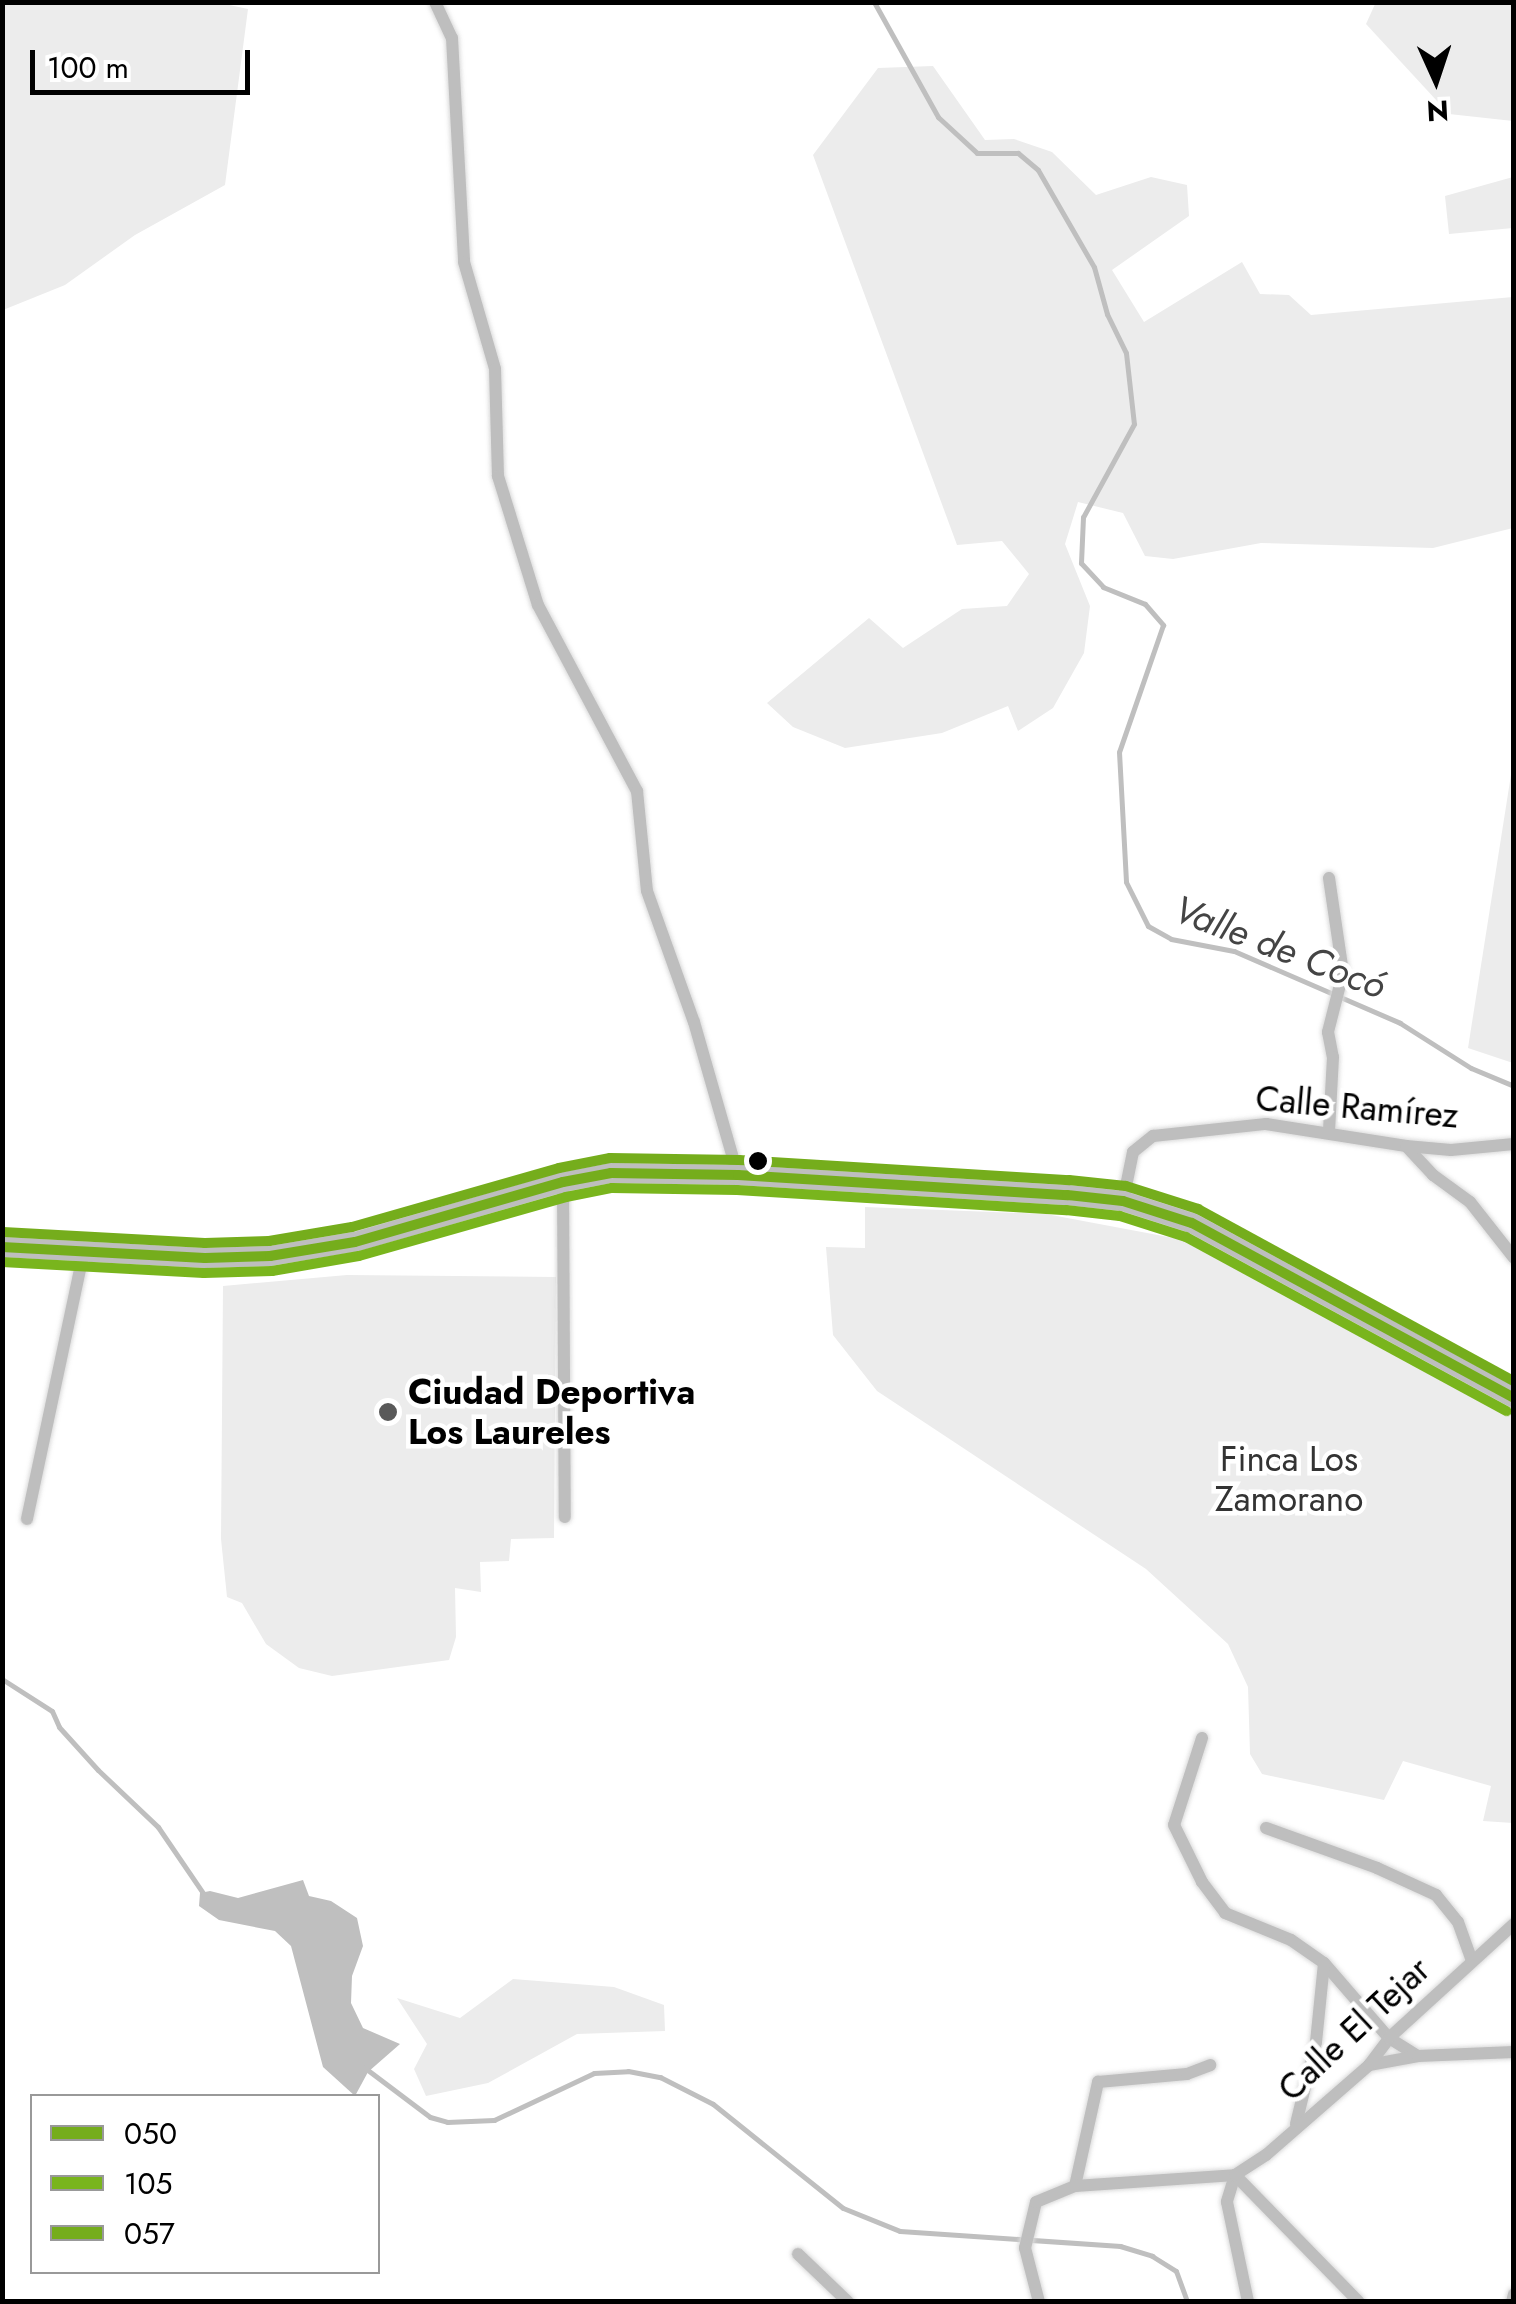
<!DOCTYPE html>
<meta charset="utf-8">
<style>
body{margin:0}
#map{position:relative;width:1516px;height:2304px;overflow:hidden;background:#fff;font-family:Jost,sans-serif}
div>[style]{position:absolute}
.green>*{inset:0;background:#ececec}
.water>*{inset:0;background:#bfbfbf}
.stream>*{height:5px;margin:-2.5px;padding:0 2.5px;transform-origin:2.5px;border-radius:2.5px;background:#bfbfbf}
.roads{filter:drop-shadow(0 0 2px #dbdbdb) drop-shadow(0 0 2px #dbdbdb)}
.minor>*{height:12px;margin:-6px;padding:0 6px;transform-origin:6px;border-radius:6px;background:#bebebe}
.primary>*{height:20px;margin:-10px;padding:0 10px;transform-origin:10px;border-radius:10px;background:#bebebe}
.bus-1>*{height:10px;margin:-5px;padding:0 5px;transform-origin:5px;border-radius:5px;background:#75ad1c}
.bus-2>*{height:10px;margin:-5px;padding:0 5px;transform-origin:5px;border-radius:5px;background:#79b51d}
.bus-3>*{height:10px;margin:-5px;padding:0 5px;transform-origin:5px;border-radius:5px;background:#75ad1c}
.dots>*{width:28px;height:28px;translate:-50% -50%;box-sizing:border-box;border:5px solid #fff;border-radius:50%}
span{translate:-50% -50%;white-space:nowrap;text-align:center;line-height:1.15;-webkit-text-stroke:9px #fff;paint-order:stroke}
.street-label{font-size:35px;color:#000}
.poi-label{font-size:35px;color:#000;font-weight:700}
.left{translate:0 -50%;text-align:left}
.park-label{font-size:35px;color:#333}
.water-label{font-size:38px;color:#444;font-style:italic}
.frame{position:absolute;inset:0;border:5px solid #000;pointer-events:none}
.legend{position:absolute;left:30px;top:2094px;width:350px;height:180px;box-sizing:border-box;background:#fff;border:2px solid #999;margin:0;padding:12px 18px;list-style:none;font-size:30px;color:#000}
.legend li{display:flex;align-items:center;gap:20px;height:50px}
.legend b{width:50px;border:2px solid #999}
.north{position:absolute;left:1386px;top:30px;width:100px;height:100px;-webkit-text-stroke:8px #fff;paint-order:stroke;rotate:177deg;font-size:28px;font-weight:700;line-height:40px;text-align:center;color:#000}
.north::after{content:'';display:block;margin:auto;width:35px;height:45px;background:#000;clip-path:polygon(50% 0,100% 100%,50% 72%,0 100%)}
.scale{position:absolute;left:30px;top:50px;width:220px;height:45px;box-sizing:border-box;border:5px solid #000;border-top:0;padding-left:12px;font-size:30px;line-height:35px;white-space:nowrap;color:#000;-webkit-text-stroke:8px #fff;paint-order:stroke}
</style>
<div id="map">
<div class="green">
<div style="clip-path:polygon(1376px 2px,1513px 3px,1513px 121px,1449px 114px,1366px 24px)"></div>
<div style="clip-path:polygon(220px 3px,248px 9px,225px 185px,135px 235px,65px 285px,3px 310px,3px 3px)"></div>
<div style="clip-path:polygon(933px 66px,985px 140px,1014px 139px,1052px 152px,1096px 195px,1151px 177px,1187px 185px,1189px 216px,1112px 270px,1144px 322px,1242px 262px,1260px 294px,1289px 295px,1311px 315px,1513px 297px,1513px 528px,1433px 548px,1261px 543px,1173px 559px,1145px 556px,1123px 513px,1078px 502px,1065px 544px,1090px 606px,1084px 653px,1053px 708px,1018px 731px,1008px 706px,942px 733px,845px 748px,793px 727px,767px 703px,869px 618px,903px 648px,962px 609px,1007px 606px,1029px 574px,1002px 541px,957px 545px,813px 155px,878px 68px)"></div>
<div style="clip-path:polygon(1513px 177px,1513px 228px,1449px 234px,1445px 196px)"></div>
<div style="clip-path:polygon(1513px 762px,1513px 1063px,1468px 1048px)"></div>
<div style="clip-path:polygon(865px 1207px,1046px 1214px,1179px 1239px,1413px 1359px,1442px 1369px,1513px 1414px,1513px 1823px,1483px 1821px,1491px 1786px,1403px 1761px,1384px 1800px,1262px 1774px,1250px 1754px,1248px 1687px,1228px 1644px,1146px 1569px,877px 1391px,833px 1335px,826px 1247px,865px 1248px)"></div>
<div style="clip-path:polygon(347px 1275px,556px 1277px,554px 1538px,511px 1539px,509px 1561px,480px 1562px,481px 1592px,455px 1588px,456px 1637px,449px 1660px,332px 1676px,299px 1668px,266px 1644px,242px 1603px,227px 1597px,221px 1539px,223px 1286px)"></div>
<div style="clip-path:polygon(513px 1979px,614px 1987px,664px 2005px,665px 2031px,577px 2034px,488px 2083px,426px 2096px,414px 2069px,427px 2044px,397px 1998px,460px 2018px)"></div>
</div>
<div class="water">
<div style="clip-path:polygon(303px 1880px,309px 1896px,331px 1901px,357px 1918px,363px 1946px,352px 1976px,351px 2003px,363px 2028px,400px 2044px,368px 2072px,355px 2096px,323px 2067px,291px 1946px,275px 1931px,219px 1920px,199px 1906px,200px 1893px,210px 1891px,238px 1898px)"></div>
</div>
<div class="stream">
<div style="left:874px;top:2px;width:132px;rotate:60.9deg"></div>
<div style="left:938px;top:117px;width:53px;rotate:42.7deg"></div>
<div style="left:977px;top:153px;width:41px"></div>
<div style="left:1018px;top:153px;width:26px;rotate:40deg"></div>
<div style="left:1038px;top:170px;width:112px;rotate:60deg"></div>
<div style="left:1094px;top:267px;width:49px;rotate:74.5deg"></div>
<div style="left:1107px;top:314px;width:43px;rotate:64deg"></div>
<div style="left:1126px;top:353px;width:71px;rotate:83.6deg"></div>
<div style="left:1134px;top:424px;width:106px;rotate:118.7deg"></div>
<div style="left:1083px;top:517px;width:46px;rotate:92.5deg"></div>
<div style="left:1081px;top:563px;width:33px;rotate:47deg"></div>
<div style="left:1103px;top:587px;width:45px;rotate:22deg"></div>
<div style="left:1145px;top:604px;width:28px;rotate:49deg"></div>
<div style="left:1163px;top:625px;width:134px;rotate:109.1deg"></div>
<div style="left:1119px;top:752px;width:130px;rotate:86.9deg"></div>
<div style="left:1126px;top:882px;width:49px;rotate:63.4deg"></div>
<div style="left:1148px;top:926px;width:26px;rotate:29deg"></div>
<div style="left:1171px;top:939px;width:64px;rotate:10.8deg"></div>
<div style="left:1234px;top:951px;width:181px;rotate:23.4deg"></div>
<div style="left:1400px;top:1023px;width:84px;rotate:32.4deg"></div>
<div style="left:1471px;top:1068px;width:47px;rotate:22.7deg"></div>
<div style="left:2px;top:1679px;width:59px;rotate:32.6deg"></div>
<div style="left:52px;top:1711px;width:17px;rotate:66deg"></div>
<div style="left:59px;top:1727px;width:58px;rotate:47.8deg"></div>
<div style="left:98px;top:1770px;width:83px;rotate:43.5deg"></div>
<div style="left:158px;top:1827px;width:83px;rotate:55.7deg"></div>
<div style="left:365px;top:2068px;width:81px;rotate:37deg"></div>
<div style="left:430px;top:2117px;width:18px;rotate:16deg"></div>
<div style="left:447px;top:2122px;width:47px;rotate:-2.4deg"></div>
<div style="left:494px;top:2120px;width:110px;rotate:-25.2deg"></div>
<div style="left:594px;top:2073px;width:34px;rotate:-3deg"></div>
<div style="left:628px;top:2071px;width:33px;rotate:11deg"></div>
<div style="left:660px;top:2077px;width:59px;rotate:27deg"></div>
<div style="left:713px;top:2104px;width:166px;rotate:38.7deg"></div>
<div style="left:843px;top:2208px;width:61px;rotate:22deg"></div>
<div style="left:900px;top:2231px;width:221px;rotate:3.9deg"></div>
<div style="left:1120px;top:2246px;width:34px;rotate:17deg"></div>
<div style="left:1152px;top:2256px;width:28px;rotate:32deg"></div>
<div style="left:1176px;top:2271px;width:33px;rotate:70deg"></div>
</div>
<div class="roads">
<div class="minor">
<div style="left:435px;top:2px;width:40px;rotate:65deg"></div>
<div style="left:452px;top:38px;width:224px;rotate:86.9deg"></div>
<div style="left:464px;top:262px;width:111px;rotate:73.8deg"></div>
<div style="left:495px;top:369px;width:107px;rotate:88.4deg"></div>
<div style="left:498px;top:476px;width:135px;rotate:72.8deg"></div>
<div style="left:538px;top:605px;width:211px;rotate:62deg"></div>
<div style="left:637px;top:791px;width:100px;rotate:84.3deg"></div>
<div style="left:647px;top:891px;width:139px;rotate:70.3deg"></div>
<div style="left:694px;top:1022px;width:159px;rotate:74deg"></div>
<div style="left:1329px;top:878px;width:96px;rotate:81.6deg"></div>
<div style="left:1343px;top:973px;width:61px;rotate:104.3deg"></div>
<div style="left:1328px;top:1032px;width:25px;rotate:79deg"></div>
<div style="left:1333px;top:1057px;width:74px;rotate:93.1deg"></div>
<div style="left:1406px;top:1146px;width:40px;rotate:47deg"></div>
<div style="left:1433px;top:1175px;width:46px;rotate:36.1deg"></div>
<div style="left:1470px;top:1202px;width:71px;rotate:51.8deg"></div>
<div style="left:563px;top:1182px;width:335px;rotate:89.7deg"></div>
<div style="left:1123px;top:1201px;width:50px;rotate:-78.5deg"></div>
<div style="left:1133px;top:1152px;width:26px;rotate:-39deg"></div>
<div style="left:1153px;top:1136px;width:114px;rotate:-6.1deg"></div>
<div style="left:1266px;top:1124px;width:142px;rotate:8.9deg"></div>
<div style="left:1406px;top:1146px;width:45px;rotate:5.1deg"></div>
<div style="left:1451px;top:1150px;width:63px;rotate:-5.4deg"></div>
<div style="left:27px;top:1519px;width:274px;rotate:-78deg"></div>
<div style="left:1202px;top:1738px;width:91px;rotate:107.8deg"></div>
<div style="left:1174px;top:1825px;width:64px;rotate:63.8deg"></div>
<div style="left:1202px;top:1882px;width:39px;rotate:53deg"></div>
<div style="left:1225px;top:1913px;width:71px;rotate:22.2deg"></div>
<div style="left:1291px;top:1940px;width:40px;rotate:34.9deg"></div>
<div style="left:1324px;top:1963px;width:99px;rotate:49.1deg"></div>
<div style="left:1389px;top:2038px;width:34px;rotate:32deg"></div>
<div style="left:1266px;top:1828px;width:118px;rotate:19.8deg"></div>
<div style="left:1377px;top:1868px;width:65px;rotate:24.6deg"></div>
<div style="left:1436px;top:1895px;width:35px;rotate:51deg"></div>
<div style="left:1458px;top:1922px;width:41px;rotate:70.3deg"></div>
<div style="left:1369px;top:2065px;width:50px;rotate:-10.4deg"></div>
<div style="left:1418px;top:2056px;width:96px;rotate:-2.4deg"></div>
<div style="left:1296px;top:2124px;width:84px;rotate:-76.3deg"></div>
<div style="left:1316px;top:2042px;width:79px;rotate:-84.2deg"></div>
<div style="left:1235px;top:2175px;width:177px;rotate:45.7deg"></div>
<div style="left:1235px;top:2175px;width:28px;rotate:107deg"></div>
<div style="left:1227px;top:2202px;width:102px;rotate:78.1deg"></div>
<div style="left:1075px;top:2186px;width:107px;rotate:-77.5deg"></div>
<div style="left:1098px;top:2082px;width:89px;rotate:-5.1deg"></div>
<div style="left:1187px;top:2074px;width:25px;rotate:-21deg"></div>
<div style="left:798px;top:2254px;width:69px;rotate:43.8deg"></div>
<div style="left:1039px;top:2302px;width:56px;rotate:-104.5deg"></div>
<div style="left:1025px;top:2248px;width:47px;rotate:-76.6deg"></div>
<div style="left:1036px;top:2202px;width:42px;rotate:-22.3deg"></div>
<div style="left:1075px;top:2186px;width:160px;rotate:-3.9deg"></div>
<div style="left:1235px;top:2175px;width:37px;rotate:-33deg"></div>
<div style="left:1266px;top:2155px;width:137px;rotate:-41.1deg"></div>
<div style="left:1369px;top:2065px;width:34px;rotate:-53deg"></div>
<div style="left:1389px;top:2038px;width:169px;rotate:-42.4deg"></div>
<div style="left:1512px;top:2302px;width:8px;rotate:-76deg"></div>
</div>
<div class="primary">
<div style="left:2px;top:1247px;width:203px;rotate:3.1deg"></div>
<div style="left:205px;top:1258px;width:65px;rotate:-1.8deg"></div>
<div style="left:270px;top:1256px;width:86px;rotate:-9.4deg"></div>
<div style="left:355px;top:1242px;width:216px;rotate:-16.1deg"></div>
<div style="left:563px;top:1182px;width:49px;rotate:-10.6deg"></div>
<div style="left:611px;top:1173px;width:127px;rotate:0.9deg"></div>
<div style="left:738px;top:1175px;width:330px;rotate:3.5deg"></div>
<div style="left:1067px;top:1195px;width:56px;rotate:6.1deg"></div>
<div style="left:1123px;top:1201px;width:72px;rotate:17.7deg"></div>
<div style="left:1192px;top:1223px;width:366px;rotate:28.5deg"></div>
</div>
</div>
<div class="bus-1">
<div style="left:2px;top:1247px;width:203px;rotate:3.1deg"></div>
<div style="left:205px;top:1258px;width:65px;rotate:-1.8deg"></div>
<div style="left:270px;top:1256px;width:86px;rotate:-9.4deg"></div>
<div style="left:355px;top:1242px;width:216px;rotate:-16.1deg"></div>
<div style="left:563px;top:1182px;width:49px;rotate:-10.6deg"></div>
<div style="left:611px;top:1173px;width:127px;rotate:0.9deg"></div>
<div style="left:738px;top:1175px;width:330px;rotate:3.5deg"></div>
<div style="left:1067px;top:1195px;width:56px;rotate:6.1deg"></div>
<div style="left:1123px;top:1201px;width:72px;rotate:17.7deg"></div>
<div style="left:1192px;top:1223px;width:366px;rotate:28.5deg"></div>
</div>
<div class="bus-2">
<div style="left:2px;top:1262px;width:202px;rotate:3.1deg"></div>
<div style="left:204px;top:1273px;width:68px;rotate:-1.7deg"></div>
<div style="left:272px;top:1271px;width:88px;rotate:-9.8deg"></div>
<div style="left:359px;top:1256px;width:215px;rotate:-15.9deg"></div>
<div style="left:566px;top:1197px;width:47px;rotate:-11.1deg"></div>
<div style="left:612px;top:1188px;width:125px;rotate:0.9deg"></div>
<div style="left:737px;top:1190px;width:330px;rotate:3.5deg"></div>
<div style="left:1066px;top:1210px;width:54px;rotate:6.3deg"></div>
<div style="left:1120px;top:1216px;width:69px;rotate:17.7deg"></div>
<div style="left:1186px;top:1237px;width:365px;rotate:28.5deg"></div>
</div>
<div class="bus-3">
<div style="left:3px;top:1232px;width:202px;rotate:3.1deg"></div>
<div style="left:205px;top:1243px;width:64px;rotate:-1.8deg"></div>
<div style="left:269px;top:1241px;width:84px;rotate:-9.6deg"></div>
<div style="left:352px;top:1227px;width:215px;rotate:-15.9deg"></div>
<div style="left:559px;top:1168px;width:52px;rotate:-11.1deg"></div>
<div style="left:610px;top:1158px;width:129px;rotate:0.9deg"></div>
<div style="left:739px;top:1160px;width:331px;rotate:3.5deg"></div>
<div style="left:1069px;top:1180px;width:57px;rotate:6deg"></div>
<div style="left:1126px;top:1186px;width:76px;rotate:17.7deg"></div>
<div style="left:1198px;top:1209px;width:360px;rotate:28.6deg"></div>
</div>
<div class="dots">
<div style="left:758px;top:1161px;background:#000"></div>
<div style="left:388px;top:1412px;background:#595959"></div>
</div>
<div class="street-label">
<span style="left:1357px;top:1107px;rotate:5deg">Calle Ramírez</span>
<span style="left:1354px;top:2029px;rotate:-43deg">Calle El Tejar</span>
</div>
<div class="poi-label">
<span class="left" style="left:408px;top:1412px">Ciudad Deportiva<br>Los Laureles</span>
</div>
<div class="park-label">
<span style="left:1289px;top:1479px">Finca Los<br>Zamorano</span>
</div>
<div class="water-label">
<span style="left:1280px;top:947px;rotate:21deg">Valle de Cocó</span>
</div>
<div class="frame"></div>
<ul class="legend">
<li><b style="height:12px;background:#75ad1c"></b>050</li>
<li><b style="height:12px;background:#79b51d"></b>105</li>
<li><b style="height:12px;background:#75ad1c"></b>057</li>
</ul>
<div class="north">N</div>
<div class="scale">100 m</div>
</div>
